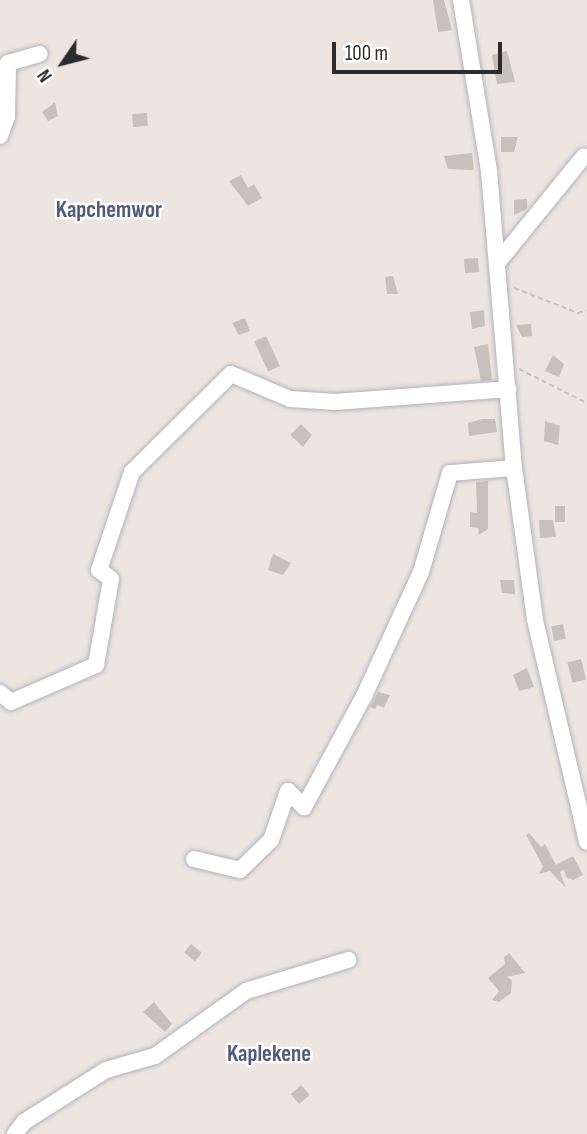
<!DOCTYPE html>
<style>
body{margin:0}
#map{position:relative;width:587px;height:1134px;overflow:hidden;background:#ede6e0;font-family:"Sofia Sans Condensed",sans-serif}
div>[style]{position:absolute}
.building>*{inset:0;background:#c6c1bb;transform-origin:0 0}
.path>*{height:2px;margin-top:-1px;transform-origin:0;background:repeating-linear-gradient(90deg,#c4c4c4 0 5px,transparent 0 8.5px)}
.roads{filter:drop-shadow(0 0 2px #b0b3bc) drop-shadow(0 0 2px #b0b3bc)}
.minor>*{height:16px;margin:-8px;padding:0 8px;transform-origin:8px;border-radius:8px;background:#fff}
span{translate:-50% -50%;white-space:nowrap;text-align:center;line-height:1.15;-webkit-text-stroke:5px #fff;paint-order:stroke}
.quarter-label{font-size:23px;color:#4f5b7b;font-weight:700}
.north{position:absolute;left:28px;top:28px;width:70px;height:70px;-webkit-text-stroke:5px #fff;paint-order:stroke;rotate:235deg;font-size:19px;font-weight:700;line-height:28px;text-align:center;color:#2c2c2c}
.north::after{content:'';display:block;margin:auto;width:24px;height:32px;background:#2c2c2c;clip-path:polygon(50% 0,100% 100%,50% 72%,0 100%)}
.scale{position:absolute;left:332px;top:42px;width:170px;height:32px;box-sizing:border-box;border:4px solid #2c2c2c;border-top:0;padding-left:9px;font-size:21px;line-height:24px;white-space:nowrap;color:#2c2c2c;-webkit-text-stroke:5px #fff;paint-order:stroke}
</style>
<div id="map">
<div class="building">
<div style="clip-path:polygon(433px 0,444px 0,452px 30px,438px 32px)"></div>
<div style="clip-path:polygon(507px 51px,515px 82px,497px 84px,492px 55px)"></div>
<div style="clip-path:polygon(55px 102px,58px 116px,48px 121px,42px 112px)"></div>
<div style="left:147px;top:113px;width:13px;height:15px;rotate:86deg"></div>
<div style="clip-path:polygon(501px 137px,518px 137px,514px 152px,501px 152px)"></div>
<div style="clip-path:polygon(472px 153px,474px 170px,448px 169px,444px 156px)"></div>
<div style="clip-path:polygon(241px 175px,248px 188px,254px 184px,262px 198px,248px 206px,229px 181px)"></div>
<div style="clip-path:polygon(527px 199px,527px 209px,514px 215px,514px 200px)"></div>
<div style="left:478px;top:258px;width:14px;height:14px;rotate:86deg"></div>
<div style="clip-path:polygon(393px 276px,398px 294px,387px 294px,385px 277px)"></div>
<div style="clip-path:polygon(484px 310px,485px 326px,472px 329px,470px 312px)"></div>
<div style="clip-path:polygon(245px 318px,250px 331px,239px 335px,232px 323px)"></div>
<div style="clip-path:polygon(531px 324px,532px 336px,522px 337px,516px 325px)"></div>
<div style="left:266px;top:336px;width:33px;height:13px;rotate:65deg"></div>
<div style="clip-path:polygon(488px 344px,492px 380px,481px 381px,474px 347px)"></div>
<div style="clip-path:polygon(553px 355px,564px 364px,559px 377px,545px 371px)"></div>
<div style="clip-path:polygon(482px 419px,495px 419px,497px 432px,469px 436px,468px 423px)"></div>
<div style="clip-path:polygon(545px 421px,560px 426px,558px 445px,544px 441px)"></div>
<div style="clip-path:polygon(301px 424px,312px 435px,303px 447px,290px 435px)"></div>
<div style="clip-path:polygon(488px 481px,488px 529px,479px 535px,478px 528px,470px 527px,470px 512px,477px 513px,476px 482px)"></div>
<div style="left:555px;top:506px;width:10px;height:16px"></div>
<div style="clip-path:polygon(539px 520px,553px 520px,556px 537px,540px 538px)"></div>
<div style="clip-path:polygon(273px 554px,291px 563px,283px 575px,268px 570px)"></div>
<div style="clip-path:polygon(500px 580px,514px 580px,515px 594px,502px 593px)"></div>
<div style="left:563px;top:624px;width:15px;height:12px;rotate:79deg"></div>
<div style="left:581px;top:659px;width:21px;height:14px;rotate:76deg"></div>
<div style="clip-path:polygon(527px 668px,534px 687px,519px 691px,513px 675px)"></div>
<div style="clip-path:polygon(378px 692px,390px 695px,384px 708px,377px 705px,375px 709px,370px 707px)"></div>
<div style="clip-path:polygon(529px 833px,541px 847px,545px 844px,556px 865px,573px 856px,583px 875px,573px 880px,566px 877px,564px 869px,560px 872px,566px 888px,550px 871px,539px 874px,543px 866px,526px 835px)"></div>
<div style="left:191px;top:944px;width:14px;height:11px;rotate:39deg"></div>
<div style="clip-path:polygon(509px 953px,525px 973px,507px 977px,512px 980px,511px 993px,499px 1002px,492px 1000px,499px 991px,488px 978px,505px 964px,504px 957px)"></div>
<div style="clip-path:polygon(154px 1002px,172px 1024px,165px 1032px,143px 1012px)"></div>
<div style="left:301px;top:1085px;width:13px;height:14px;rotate:48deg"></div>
</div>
<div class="path">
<div style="left:514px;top:288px;width:69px;rotate:21.3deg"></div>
<div style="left:578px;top:313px;width:9px;rotate:-18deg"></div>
<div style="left:519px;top:369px;width:76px;rotate:26.6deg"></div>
</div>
<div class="roads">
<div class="minor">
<div style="left:461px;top:0;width:173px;rotate:80.7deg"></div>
<div style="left:489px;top:171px;width:298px;rotate:85.2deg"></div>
<div style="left:514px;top:468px;width:153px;rotate:82.1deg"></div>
<div style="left:535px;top:620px;width:228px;rotate:76.8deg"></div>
<div style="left:0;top:136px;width:20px;rotate:-70deg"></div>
<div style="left:7px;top:117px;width:54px;rotate:-88.9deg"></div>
<div style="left:8px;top:63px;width:33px;rotate:-16deg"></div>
<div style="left:498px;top:262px;width:136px;rotate:-50.9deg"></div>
<div style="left:0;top:693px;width:14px;rotate:39deg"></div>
<div style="left:11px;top:702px;width:93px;rotate:-23.5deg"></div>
<div style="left:96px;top:665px;width:87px;rotate:-80.1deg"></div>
<div style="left:111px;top:579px;width:15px;rotate:-143deg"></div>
<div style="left:99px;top:570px;width:103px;rotate:-71.4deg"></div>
<div style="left:132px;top:472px;width:139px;rotate:-44.7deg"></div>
<div style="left:231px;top:374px;width:64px;rotate:23deg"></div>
<div style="left:290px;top:399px;width:46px;rotate:3.7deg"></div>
<div style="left:336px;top:402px;width:173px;rotate:-4.3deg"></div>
<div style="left:194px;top:859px;width:47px;rotate:13.4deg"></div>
<div style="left:240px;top:870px;width:43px;rotate:-44.1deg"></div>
<div style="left:271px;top:840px;width:52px;rotate:-70.9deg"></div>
<div style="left:288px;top:791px;width:23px;rotate:45deg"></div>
<div style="left:304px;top:807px;width:126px;rotate:-61.6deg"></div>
<div style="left:364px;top:696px;width:136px;rotate:-65.3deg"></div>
<div style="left:421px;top:572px;width:103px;rotate:-73.7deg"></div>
<div style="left:450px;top:473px;width:64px;rotate:-4.5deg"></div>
<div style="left:15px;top:1134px;width:15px;rotate:-53deg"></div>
<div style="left:24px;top:1122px;width:97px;rotate:-32.4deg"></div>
<div style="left:106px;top:1070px;width:51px;rotate:-15.9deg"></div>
<div style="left:155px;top:1056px;width:112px;rotate:-35.5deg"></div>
<div style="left:246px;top:991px;width:107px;rotate:-16.9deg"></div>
</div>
</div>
<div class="quarter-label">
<span style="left:109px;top:210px">Kapchemwor</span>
<span style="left:269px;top:1054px">Kaplekene</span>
</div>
<div class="north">N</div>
<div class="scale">100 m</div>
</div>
